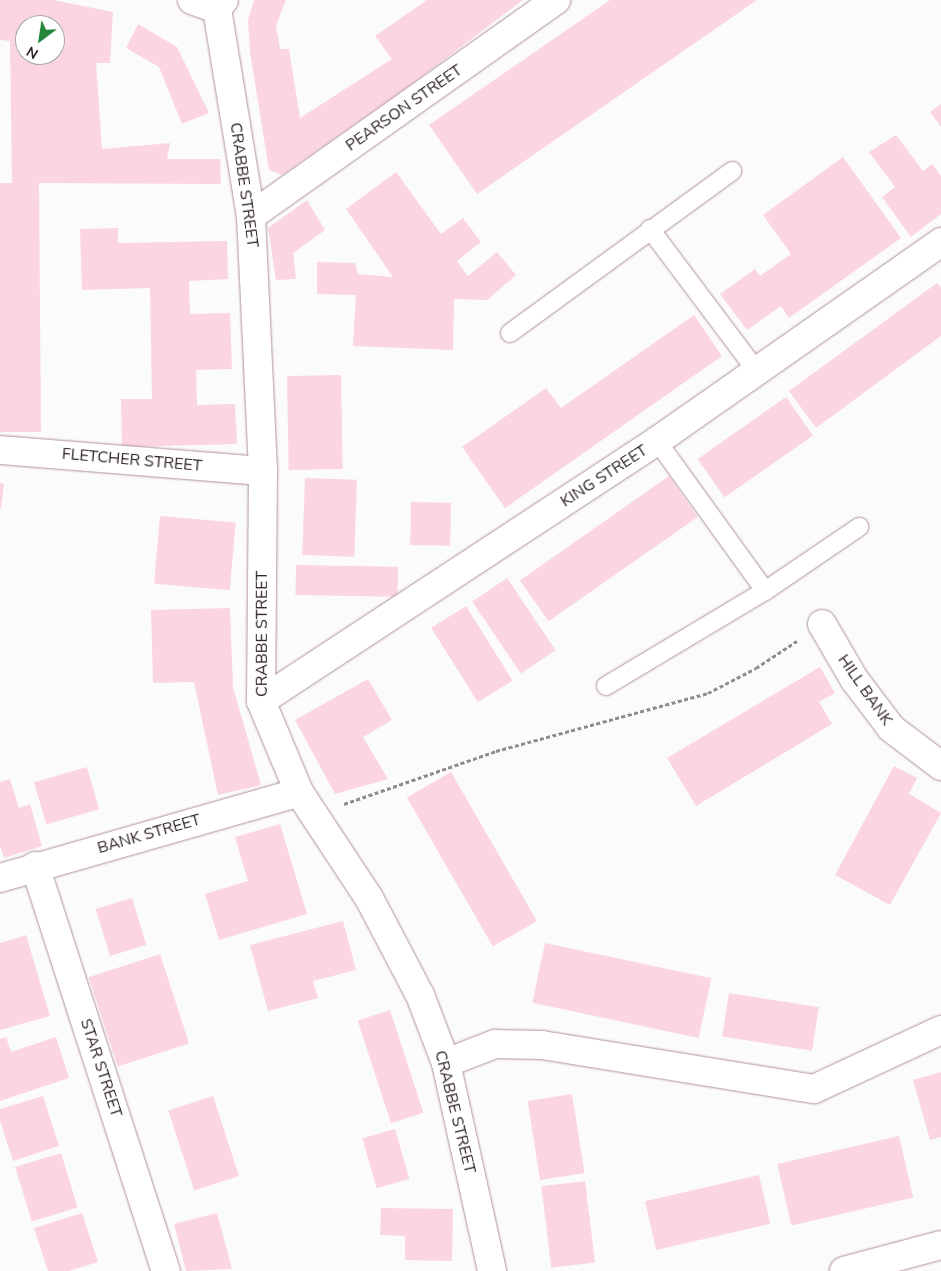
<!DOCTYPE html>
<style>
body{margin:0}
#map{position:relative;width:941px;height:1271px;overflow:hidden;background:#fbfbfb;font-family:"Nunito Sans",sans-serif}
div>[style]{position:absolute}
.building>*{inset:0;background:#fbd6e2;transform-origin:0 0}
.path>*{height:3px;margin-top:-1.5px;transform-origin:0;background:repeating-linear-gradient(90deg,#908b8c 0 4px,transparent 0 6.5px)}
.roads{filter:drop-shadow(0 0 1px #b0919b) drop-shadow(0 0 1px #b0919b)}
.service>*{height:18px;margin:-9px;padding:0 9px;transform-origin:9px;border-radius:9px;background:#fff}
.minor>*{height:28px;margin:-14px;padding:0 14px;transform-origin:14px;border-radius:14px;background:#fff}
.tertiary>*{height:28px;margin:-14px;padding:0 14px;transform-origin:14px;border-radius:14px;background:#fff}
span{translate:-50% -50%;white-space:nowrap;text-align:center;line-height:1.15;-webkit-text-stroke:4px #fff;paint-order:stroke}
.street-label{font-size:16px;color:#2d2225}
.north{position:absolute;left:15px;top:15px;width:50px;height:50px;box-sizing:border-box;background:#fff;border:1px solid #aba7a8;border-radius:50%;rotate:211deg;font-size:14px;font-weight:700;line-height:20px;text-align:center;color:#2d2225}
.north::after{content:'';display:block;margin:auto;width:18px;height:22px;background:#24873b;clip-path:polygon(50% 0,100% 100%,50% 72%,0 100%)}
</style>
<div id="map">
<div class="building">
<div style="clip-path:polygon(evenodd,0 0,53px 0,113px 12px,110px 63px,96px 63px,102px 149px,170px 143px,167px 159px,220px 159px,221px 184px,39px 183px,41px 432px,0 432px,0 183px,12px 183px,10px 41px,0 40px,0 0,25px 25px,55px 25px,55px 55px,25px 55px,25px 25px)"></div>
<div style="clip-path:polygon(254px 0,286px 0,276px 26px,280px 49px,289px 49px,300px 118px,392px 59px,375px 36px,427px 0,523px 0,408px 87px,282px 175px,269px 170px,250px 52px,248px 20px)"></div>
<div style="clip-path:polygon(610px 0,757px 0,477px 194px,429px 125px)"></div>
<div style="clip-path:polygon(138px 24px,177px 47px,209px 113px,182px 124px,159px 67px,126px 48px)"></div>
<div style="clip-path:polygon(941px 104px,941px 127px,930px 112px)"></div>
<div style="clip-path:polygon(896px 135px,923px 171px,932px 164px,941px 176px,941px 214px,911px 237px,882px 197px,895px 187px,869px 152px)"></div>
<div style="clip-path:polygon(843px 157px,901px 238px,789px 318px,781px 306px,747px 330px,720px 294px,755px 269px,760px 276px,791px 254px,763px 215px)"></div>
<div style="clip-path:polygon(396px 172px,441px 234px,463px 218px,481px 242px,457px 261px,468px 276px,497px 252px,516px 275px,487px 300px,454px 299px,453px 350px,353px 346px,356px 295px,317px 294px,317px 262px,355px 263px,358px 274px,393px 277px,346px 209px)"></div>
<div style="clip-path:polygon(307px 200px,325px 230px,293px 253px,296px 279px,276px 280px,268px 228px)"></div>
<div style="clip-path:polygon(118px 228px,118px 243px,227px 241px,228px 279px,189px 281px,190px 314px,230px 313px,232px 369px,196px 370px,197px 405px,235px 404px,237px 444px,122px 447px,121px 399px,152px 399px,150px 288px,82px 290px,80px 229px)"></div>
<div style="clip-path:polygon(937px 283px,941px 288px,941px 336px,816px 428px,789px 391px)"></div>
<div style="clip-path:polygon(694px 315px,722px 356px,505px 508px,462px 447px,546px 388px,561px 408px)"></div>
<div style="left:341px;top:375px;width:94px;height:54px;rotate:89deg"></div>
<div style="left:786px;top:397px;width:47px;height:108px;rotate:55deg"></div>
<div style="left:669px;top:476px;width:50px;height:182px;rotate:55deg"></div>
<div style="left:305px;top:478px;width:52px;height:77px;rotate:2deg"></div>
<div style="clip-path:polygon(0 483px,4px 484px,1px 508px,0 508px)"></div>
<div style="left:411px;top:502px;width:40px;height:43px;rotate:1deg"></div>
<div style="left:160px;top:516px;width:76px;height:68px;rotate:5deg"></div>
<div style="left:296px;top:565px;width:102px;height:30px;rotate:1deg"></div>
<div style="left:507px;top:578px;width:87px;height:42px;rotate:56deg"></div>
<div style="left:466px;top:606px;width:88px;height:41px;rotate:58deg"></div>
<div style="clip-path:polygon(230px 608px,233px 687px,261px 785px,218px 795px,194px 682px,153px 683px,151px 610px)"></div>
<div style="clip-path:polygon(820px 667px,835px 693px,819px 702px,832px 724px,696px 806px,667px 758px)"></div>
<div style="clip-path:polygon(368px 679px,392px 720px,363px 737px,388px 779px,335px 794px,295px 720px)"></div>
<div style="clip-path:polygon(894px 766px,917px 778px,909px 794px,941px 813px,890px 905px,835px 875px)"></div>
<div style="left:87px;top:767px;width:44px;height:55px;rotate:74deg"></div>
<div style="left:451px;top:772px;width:172px;height:51px;rotate:60deg"></div>
<div style="clip-path:polygon(10px 779px,19px 808px,30px 804px,42px 846px,4px 858px,0 846px,0 782px)"></div>
<div style="clip-path:polygon(280px 824px,307px 914px,219px 940px,205px 894px,248px 881px,235px 837px)"></div>
<div style="left:132px;top:898px;width:49px;height:38px;rotate:73deg"></div>
<div style="clip-path:polygon(343px 921px,356px 970px,313px 981px,318px 998px,268px 1011px,250px 945px)"></div>
<div style="clip-path:polygon(26px 935px,50px 1016px,0 1030px,0 943px)"></div>
<div style="left:545px;top:943px;width:170px;height:61px;rotate:12deg"></div>
<div style="left:160px;top:954px;width:94px;height:75px;rotate:72deg"></div>
<div style="left:729px;top:993px;width:91px;height:44px;rotate:9deg"></div>
<div style="left:390px;top:1010px;width:108px;height:34px;rotate:72deg"></div>
<div style="clip-path:polygon(6px 1037px,11px 1052px,56px 1037px,69px 1078px,0 1101px,0 1039px)"></div>
<div style="clip-path:polygon(941px 1072px,941px 1137px,930px 1140px,913px 1080px)"></div>
<div style="left:572px;top:1094px;width:80px;height:45px;rotate:81deg"></div>
<div style="clip-path:polygon(43px 1096px,59px 1146px,13px 1161px,0 1121px,0 1109px)"></div>
<div style="left:213px;top:1096px;width:84px;height:47px;rotate:72deg"></div>
<div style="left:395px;top:1129px;width:52px;height:34px;rotate:74deg"></div>
<div style="left:899px;top:1136px;width:63px;height:125px;rotate:77deg"></div>
<div style="left:61px;top:1153px;width:57px;height:48px;rotate:73deg"></div>
<div style="left:759px;top:1175px;width:50px;height:117px;rotate:77deg"></div>
<div style="left:585px;top:1181px;width:82px;height:44px;rotate:83deg"></div>
<div style="clip-path:polygon(381px 1208px,453px 1209px,452px 1261px,405px 1260px,405px 1236px,380px 1235px)"></div>
<div style="clip-path:polygon(82px 1213px,98px 1262px,69px 1271px,48px 1271px,34px 1228px)"></div>
<div style="clip-path:polygon(217px 1213px,232px 1269px,186px 1271px,174px 1224px)"></div>
</div>
<div class="path">
<div style="left:344px;top:804px;width:161px;rotate:-19.2deg"></div>
<div style="left:496px;top:751px;width:220px;rotate:-15.3deg"></div>
<div style="left:708px;top:693px;width:54px;rotate:-27.5deg"></div>
<div style="left:756px;top:668px;width:49px;rotate:-33.4deg"></div>
</div>
<div class="roads">
<div class="service">
<div style="left:650px;top:229px;width:176px;rotate:53.1deg"></div>
<div style="left:510px;top:333px;width:275px;rotate:-36.1deg"></div>
<div style="left:657px;top:441px;width:185px;rotate:54.2deg"></div>
<div style="left:606px;top:686px;width:185px;rotate:-30.9deg"></div>
<div style="left:765px;top:591px;width:114px;rotate:-34.2deg"></div>
</div>
<div class="minor">
<div style="left:217px;top:9px;width:210px;rotate:80.7deg"></div>
<div style="left:251px;top:216px;width:255px;rotate:87.3deg"></div>
<div style="left:263px;top:471px;width:230px;rotate:90.5deg"></div>
<div style="left:261px;top:701px;width:99px;rotate:67.3deg"></div>
<div style="left:299px;top:792px;width:127px;rotate:56.6deg"></div>
<div style="left:369px;top:898px;width:110px;rotate:62.3deg"></div>
<div style="left:420px;top:995px;width:73px;rotate:69.1deg"></div>
<div style="left:446px;top:1063px;width:213px;rotate:77.5deg"></div>
<div style="left:251px;top:216px;width:374px;rotate:-35.3deg"></div>
<div style="left:0;top:450px;width:264px;rotate:4.6deg"></div>
<div style="left:822px;top:624px;width:64px;rotate:59.8deg"></div>
<div style="left:854px;top:679px;width:61px;rotate:52.9deg"></div>
<div style="left:891px;top:728px;width:63px;rotate:37.2deg"></div>
<div style="left:261px;top:701px;width:474px;rotate:-33.3deg"></div>
<div style="left:657px;top:441px;width:347px;rotate:-35deg"></div>
<div style="left:35px;top:866px;width:426px;rotate:72.1deg"></div>
<div style="left:0;top:878px;width:311px;rotate:-16deg"></div>
<div style="left:446px;top:1063px;width:53px;rotate:-21.2deg"></div>
<div style="left:495px;top:1044px;width:47px;rotate:1.2deg"></div>
<div style="left:542px;top:1045px;width:276px;rotate:9.2deg"></div>
<div style="left:814px;top:1089px;width:140px;rotate:-24.9deg"></div>
<div style="left:844px;top:1271px;width:100px;rotate:-15deg"></div>
</div>
<div class="tertiary">
<div style="left:192px;top:0;width:27px;rotate:20deg"></div>
<div style="left:217px;top:9px;width:11px;rotate:-52deg"></div>
</div>
</div>
<div class="street-label">
<span style="left:404px;top:108px;rotate:-35deg">PEARSON STREET</span>
<span style="left:244px;top:185px;rotate:82deg">CRABBE STREET</span>
<span style="left:132px;top:460px;rotate:5deg">FLETCHER STREET</span>
<span style="left:604px;top:476px;rotate:-33deg">KING STREET</span>
<span style="left:262px;top:634px;rotate:-90deg">CRABBE STREET</span>
<span style="left:865px;top:690px;rotate:55deg">HILL BANK</span>
<span style="left:149px;top:834px;rotate:-16deg">BANK STREET</span>
<span style="left:101px;top:1068px;rotate:72deg">STAR STREET</span>
<span style="left:455px;top:1112px;rotate:76deg">CRABBE STREET</span>
</div>
<div class="north">N</div>
</div>
